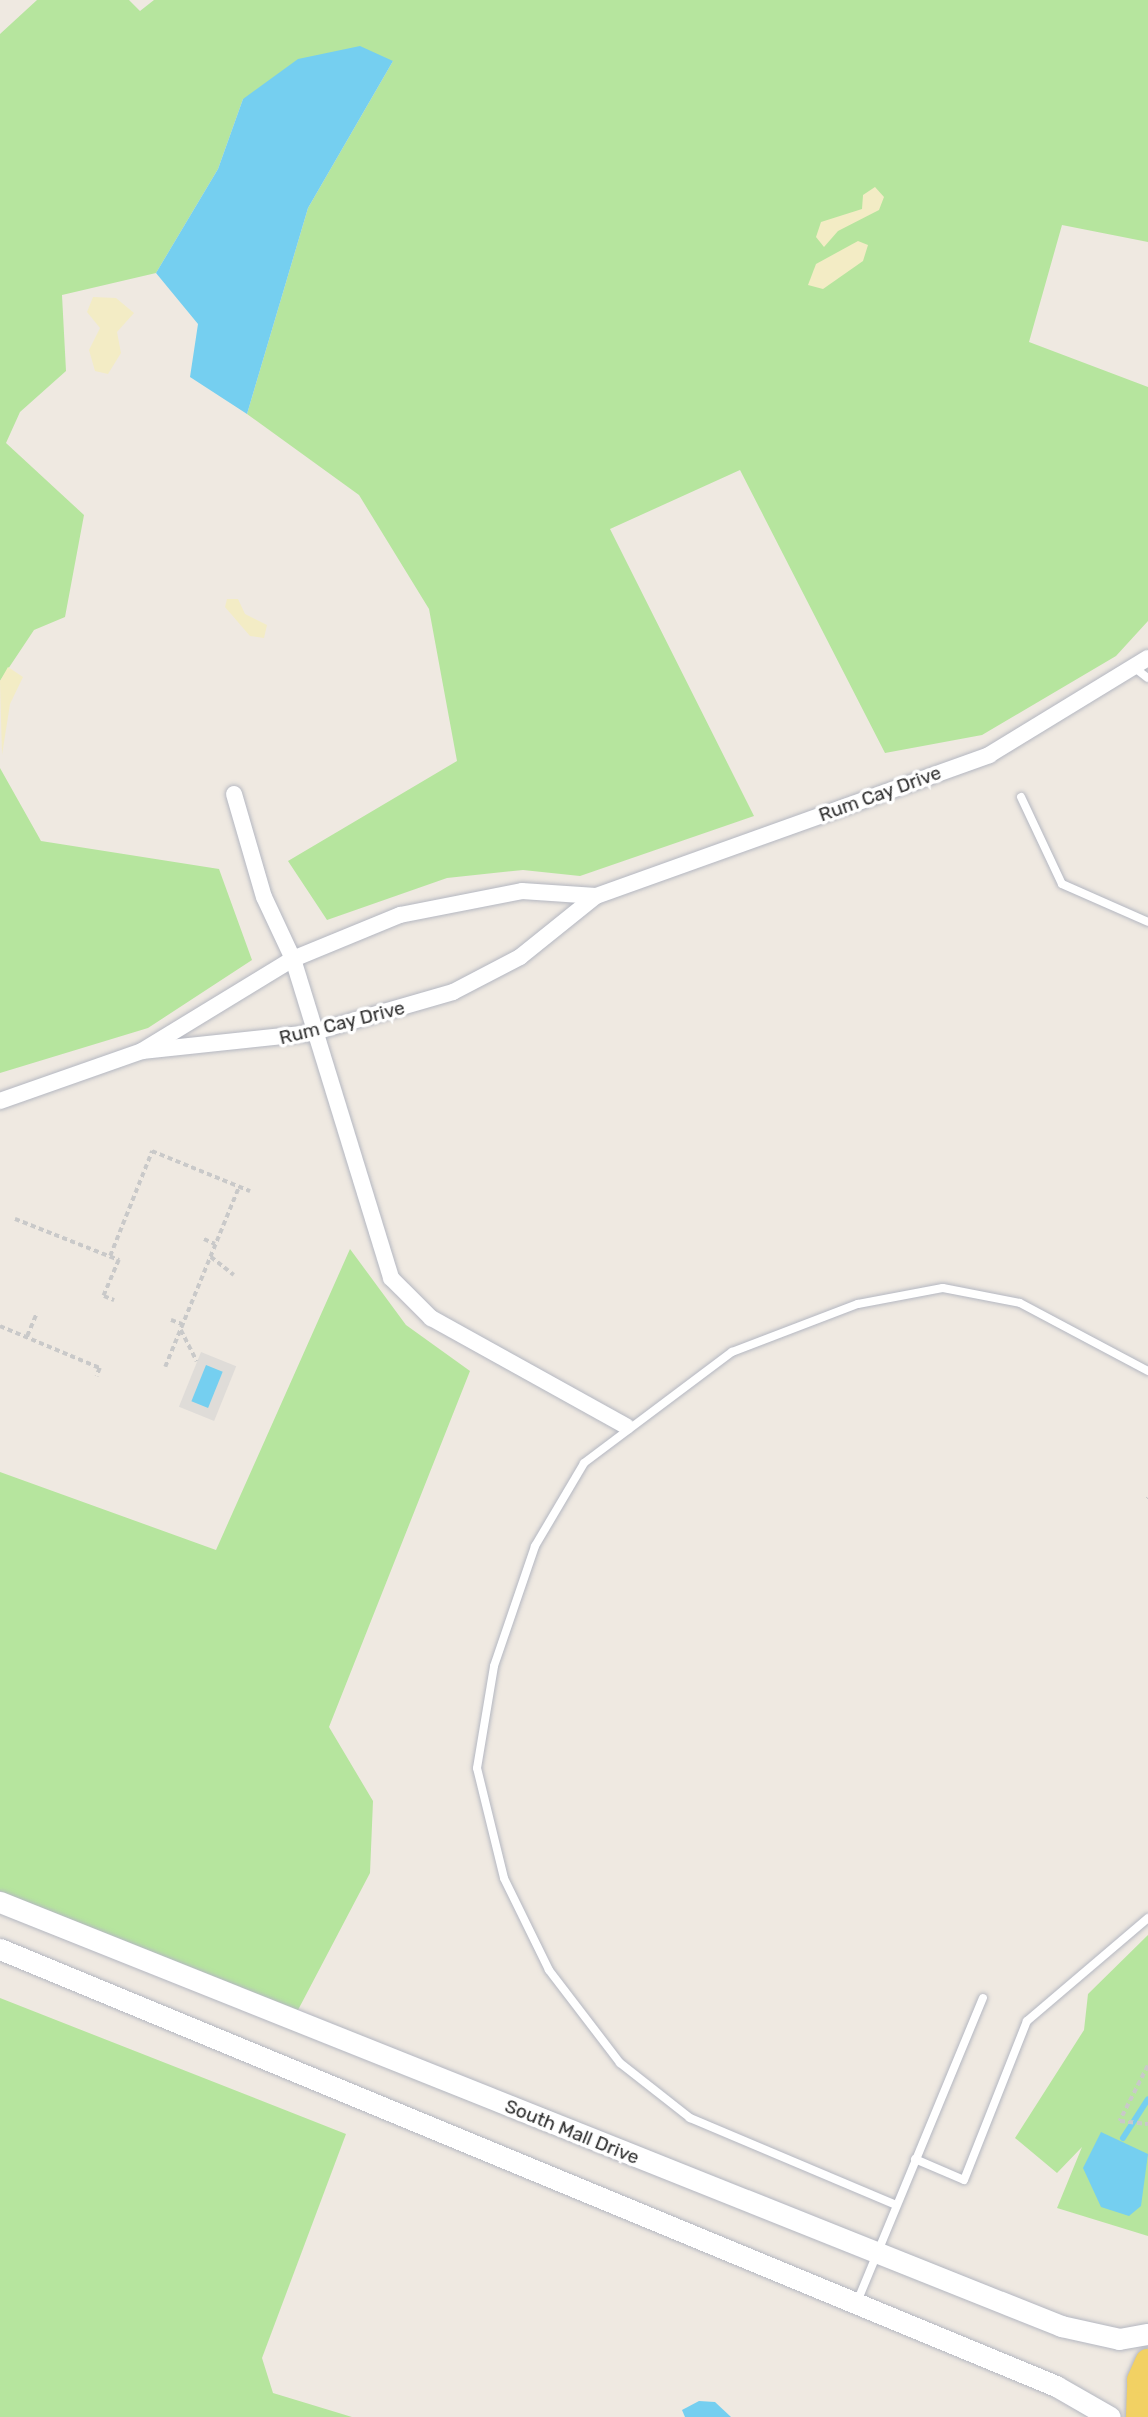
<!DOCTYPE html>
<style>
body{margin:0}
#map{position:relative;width:1148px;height:2417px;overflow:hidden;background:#efe9e1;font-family:Rubik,sans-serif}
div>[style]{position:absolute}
.green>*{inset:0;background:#b6e59e}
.sand>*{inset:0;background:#f3ecc5}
.plaza>*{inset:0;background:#dfdcd8;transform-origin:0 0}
.water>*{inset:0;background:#75cff0;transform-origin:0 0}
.stream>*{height:6px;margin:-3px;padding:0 3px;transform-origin:3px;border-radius:3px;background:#75cff0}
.path>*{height:3.5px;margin-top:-1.75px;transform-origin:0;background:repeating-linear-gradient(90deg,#c9c9c9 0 5px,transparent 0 8.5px)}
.roads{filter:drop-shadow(0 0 2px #b4b7c1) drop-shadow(0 0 2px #b4b7c1)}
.service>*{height:8px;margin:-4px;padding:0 4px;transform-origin:4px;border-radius:4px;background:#fff}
.minor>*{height:16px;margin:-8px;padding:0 8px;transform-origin:8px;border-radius:8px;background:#fff}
.tertiary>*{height:21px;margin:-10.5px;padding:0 10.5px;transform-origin:10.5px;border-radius:10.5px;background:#fff}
.primary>*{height:26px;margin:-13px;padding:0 13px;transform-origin:13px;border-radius:13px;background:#f2d163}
span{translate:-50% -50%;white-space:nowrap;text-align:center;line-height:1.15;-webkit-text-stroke:7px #fff;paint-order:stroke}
.street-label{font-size:19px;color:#2e2e2e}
</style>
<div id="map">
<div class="green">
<div style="clip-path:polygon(37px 0,129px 0,140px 11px,154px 0,1148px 0,1148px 242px,1062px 225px,1029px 342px,1148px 387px,1148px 621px,1116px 656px,982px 735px,885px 753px,740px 470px,610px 529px,754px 816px,580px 876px,523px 870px,447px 878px,327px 920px,288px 861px,457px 761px,429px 609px,359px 495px,247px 414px,308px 208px,393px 61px,243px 99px,218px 169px,156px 273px,62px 295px,66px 371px,20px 412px,6px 443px,84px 515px,65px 617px,34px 630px,0 681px,0 34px)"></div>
<div style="clip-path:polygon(0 768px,41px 841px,219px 869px,252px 960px,148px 1028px,0 1073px)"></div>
<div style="clip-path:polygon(350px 1249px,406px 1325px,470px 1371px,329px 1727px,373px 1801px,370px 1873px,298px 2010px,0 1891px,0 1472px,216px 1550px)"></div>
<div style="clip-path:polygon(1148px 1935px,1148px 2236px,1057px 2208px,1082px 2147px,1057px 2173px,1015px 2138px,1084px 2030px,1088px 1994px)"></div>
<div style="clip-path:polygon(0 1998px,346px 2134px,262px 2358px,273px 2393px,352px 2417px,0 2417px)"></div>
</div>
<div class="sand">
<div style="clip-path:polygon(875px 187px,884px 197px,879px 210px,838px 231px,824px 247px,816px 237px,821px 222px,862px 209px,863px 195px)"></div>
<div style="clip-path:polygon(858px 241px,868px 245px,863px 261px,823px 289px,808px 285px,816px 264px)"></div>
<div style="clip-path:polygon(93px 297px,116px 298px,134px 313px,117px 332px,121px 353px,108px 374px,95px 371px,89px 350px,100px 328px,87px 312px)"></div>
<div style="clip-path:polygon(227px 599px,238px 599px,245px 614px,267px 625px,264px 638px,250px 636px,225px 607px)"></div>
<div style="clip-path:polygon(8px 667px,23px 677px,10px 704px,2px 755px,0 681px)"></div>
</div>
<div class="plaza">
<div style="left:201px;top:1352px;width:38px;height:59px;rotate:22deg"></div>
</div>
<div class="water">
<div style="clip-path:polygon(360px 46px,393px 61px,308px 208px,247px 414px,190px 377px,198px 324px,156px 273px,218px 169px,243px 99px,298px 59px)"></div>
<div style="left:206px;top:1365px;width:18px;height:39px;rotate:22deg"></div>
<div style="clip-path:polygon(1101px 2132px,1148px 2154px,1141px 2206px,1129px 2216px,1101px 2207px,1083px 2168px)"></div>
<div style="clip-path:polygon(699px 2401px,715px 2402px,731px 2417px,685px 2417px,682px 2410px)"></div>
</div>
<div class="stream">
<div style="left:1123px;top:2138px;width:46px;rotate:-57.3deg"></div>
</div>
<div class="path">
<div style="left:15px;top:1219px;width:112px;rotate:21.5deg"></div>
<div style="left:119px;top:1260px;width:39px;rotate:113deg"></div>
<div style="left:104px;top:1296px;width:11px;rotate:22deg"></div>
<div style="left:204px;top:1239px;width:12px;rotate:24deg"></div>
<div style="left:110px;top:1256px;width:113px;rotate:-68.2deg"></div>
<div style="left:152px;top:1151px;width:106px;rotate:22.2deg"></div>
<div style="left:211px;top:1257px;width:29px;rotate:38deg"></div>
<div style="left:171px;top:1320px;width:12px;rotate:20deg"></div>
<div style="left:0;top:1326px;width:108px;rotate:22.8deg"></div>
<div style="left:100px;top:1368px;width:9px;rotate:111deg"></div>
<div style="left:181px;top:1330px;width:35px;rotate:63deg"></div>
<div style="left:27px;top:1336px;width:25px;rotate:-67deg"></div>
<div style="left:165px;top:1367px;width:195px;rotate:-67.7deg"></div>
<div style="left:1147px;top:1499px;width:1px;rotate:-45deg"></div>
<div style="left:1148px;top:2066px;width:62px;rotate:117deg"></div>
<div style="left:1120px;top:2121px;width:28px;rotate:6deg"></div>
</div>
<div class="roads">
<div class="service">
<div style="left:1135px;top:668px;width:16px;rotate:38deg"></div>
<div style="left:1021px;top:797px;width:96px;rotate:64.8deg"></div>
<div style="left:1062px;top:884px;width:94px;rotate:23.8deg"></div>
<div style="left:915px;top:2159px;width:53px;rotate:23.2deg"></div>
<div style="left:964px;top:2180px;width:171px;rotate:-68.4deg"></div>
<div style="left:1027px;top:2021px;width:159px;rotate:-40.4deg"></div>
<div style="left:896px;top:2205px;width:224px;rotate:-157.1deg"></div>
<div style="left:690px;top:2118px;width:89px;rotate:-141.8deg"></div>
<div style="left:620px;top:2063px;width:117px;rotate:-127.4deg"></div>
<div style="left:549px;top:1970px;width:102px;rotate:-116.1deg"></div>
<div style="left:504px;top:1878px;width:113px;rotate:-103.8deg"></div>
<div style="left:477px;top:1768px;width:103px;rotate:-80.5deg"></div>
<div style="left:494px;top:1666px;width:127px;rotate:-71.1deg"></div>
<div style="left:535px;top:1546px;width:96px;rotate:-59.4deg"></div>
<div style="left:584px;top:1463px;width:185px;rotate:-36.9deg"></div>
<div style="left:732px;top:1352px;width:135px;rotate:-20.9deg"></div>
<div style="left:858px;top:1304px;width:86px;rotate:-10.7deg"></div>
<div style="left:943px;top:1288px;width:78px;rotate:11deg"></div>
<div style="left:1020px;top:1303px;width:145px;rotate:28deg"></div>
<div style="left:857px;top:2302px;width:329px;rotate:-67.5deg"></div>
</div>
<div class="minor">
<div style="left:234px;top:794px;width:107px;rotate:73.8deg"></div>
<div style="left:264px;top:897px;width:68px;rotate:64.9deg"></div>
<div style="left:293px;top:959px;width:334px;rotate:72.9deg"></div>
<div style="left:391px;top:1278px;width:57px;rotate:45deg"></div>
<div style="left:431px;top:1318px;width:223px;rotate:29deg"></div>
<div style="left:142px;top:1051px;width:170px;rotate:-6.1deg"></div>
<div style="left:311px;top:1033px;width:148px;rotate:-16.1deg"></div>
<div style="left:453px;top:992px;width:76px;rotate:-27.6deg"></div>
<div style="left:520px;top:957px;width:97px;rotate:-38.8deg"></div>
<div style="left:596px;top:896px;width:418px;rotate:-19.7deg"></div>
<div style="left:989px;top:755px;width:186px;rotate:-31.4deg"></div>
<div style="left:0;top:1101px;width:151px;rotate:-19.4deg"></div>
<div style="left:142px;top:1051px;width:177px;rotate:-31.4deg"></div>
<div style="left:293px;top:959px;width:116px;rotate:-22.4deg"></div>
<div style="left:400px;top:915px;width:124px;rotate:-11.1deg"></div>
<div style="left:522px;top:891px;width:74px;rotate:3.9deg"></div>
</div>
<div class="tertiary">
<div style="left:0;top:1902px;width:1143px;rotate:21.78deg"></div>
<div style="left:1061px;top:2326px;width:59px;rotate:12.6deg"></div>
<div style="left:1119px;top:2339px;width:29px;rotate:-10deg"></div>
<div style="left:0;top:1949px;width:1143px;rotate:22.48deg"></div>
<div style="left:1056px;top:2386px;width:62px;rotate:29.9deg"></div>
</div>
<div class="primary">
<div style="left:1139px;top:2417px;width:37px;rotate:-88deg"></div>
<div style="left:1140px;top:2380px;width:20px;rotate:-66deg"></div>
</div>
</div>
<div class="street-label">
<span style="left:880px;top:794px;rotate:-20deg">Rum Cay Drive</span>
<span style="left:342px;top:1023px;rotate:-14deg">Rum Cay Drive</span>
<span style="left:572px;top:2132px;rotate:22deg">South Mall Drive</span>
</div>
</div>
